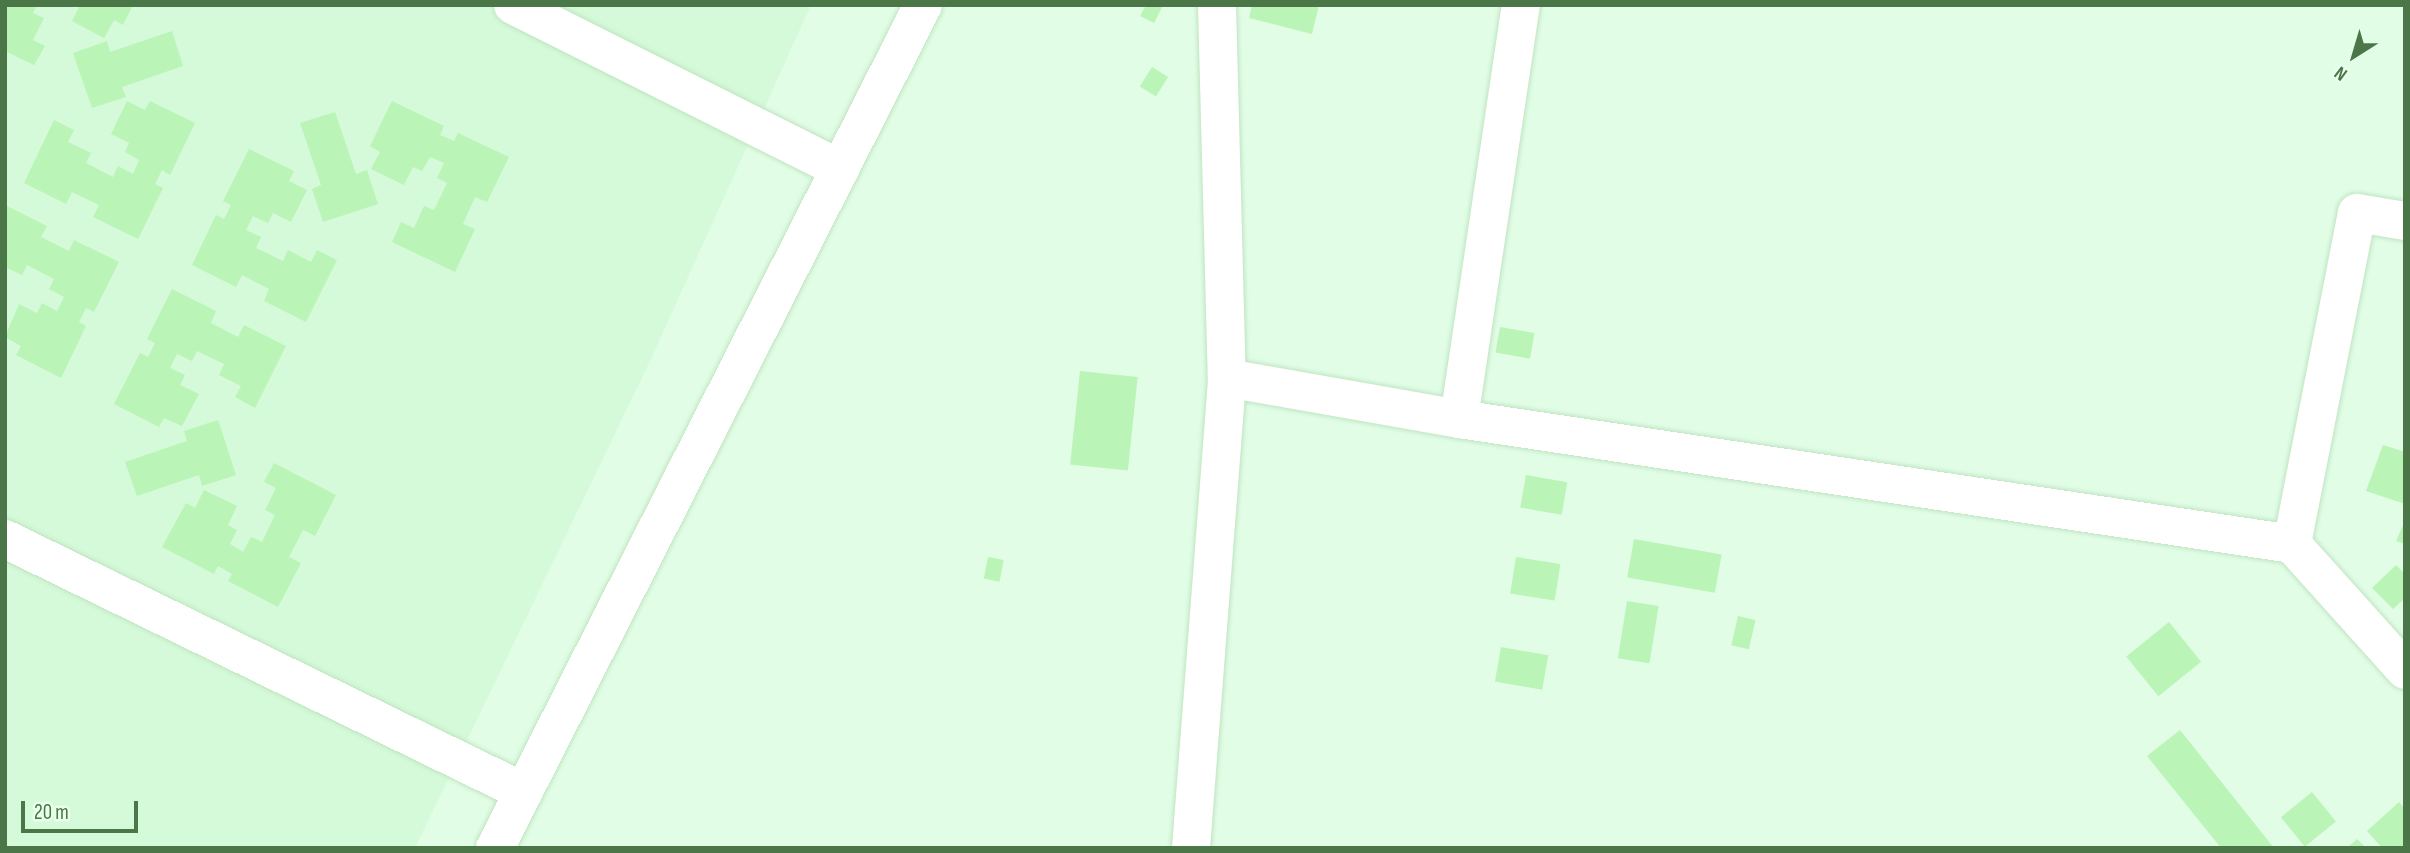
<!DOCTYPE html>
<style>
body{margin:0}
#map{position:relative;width:2410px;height:853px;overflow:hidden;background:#e1fde6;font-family:"Sofia Sans Condensed",sans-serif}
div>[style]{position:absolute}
.residential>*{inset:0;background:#d5fad9}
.building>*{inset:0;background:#baf4b7;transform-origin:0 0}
.roads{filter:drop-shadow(0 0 2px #c0e4c0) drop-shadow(0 0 2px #c0e4c0)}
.minor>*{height:38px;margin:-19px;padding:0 19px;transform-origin:19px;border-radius:19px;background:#fff}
span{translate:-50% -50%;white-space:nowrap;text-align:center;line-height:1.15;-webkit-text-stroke:5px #e8ffec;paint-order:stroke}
.frame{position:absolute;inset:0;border:7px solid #4b7647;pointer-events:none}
.north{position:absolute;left:2319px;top:21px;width:70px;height:70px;-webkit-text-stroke:5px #e8ffec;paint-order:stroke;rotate:217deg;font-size:19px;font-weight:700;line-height:28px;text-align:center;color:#4b7647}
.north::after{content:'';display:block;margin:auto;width:24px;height:32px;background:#4b7647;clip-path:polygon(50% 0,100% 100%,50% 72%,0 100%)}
.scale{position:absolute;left:21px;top:801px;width:117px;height:32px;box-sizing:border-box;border:4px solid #4b7647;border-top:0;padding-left:9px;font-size:21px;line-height:24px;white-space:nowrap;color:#4b7647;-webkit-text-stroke:5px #e8ffec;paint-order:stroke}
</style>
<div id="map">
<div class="residential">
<div style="clip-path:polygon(5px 5px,811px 5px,651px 359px,415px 848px,5px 848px)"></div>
</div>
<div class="building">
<div style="clip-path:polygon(5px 5px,37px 5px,33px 13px,44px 18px,33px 40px,45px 46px,34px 65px,5px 51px)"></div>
<div style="clip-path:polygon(80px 5px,133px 5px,123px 25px,114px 20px,104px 38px,72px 21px)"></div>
<div style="clip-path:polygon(1146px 5px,1163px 5px,1154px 23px,1140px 16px)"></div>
<div style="clip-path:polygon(1252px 5px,1319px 5px,1312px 34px,1249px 18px)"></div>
<div style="clip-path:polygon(172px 31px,183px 66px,122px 87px,126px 97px,92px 108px,73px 53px,107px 41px,110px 52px)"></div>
<div style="left:1152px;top:67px;width:19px;height:23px;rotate:32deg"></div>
<div style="clip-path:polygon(127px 101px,145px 110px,150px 101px,195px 123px,170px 175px,162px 170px,155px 184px,163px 188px,138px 239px,93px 217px,99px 205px,72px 192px,66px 204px,24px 183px,54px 120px,74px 130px,68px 142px,91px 153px,86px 163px,113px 177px,118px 166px,133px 174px,139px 160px,125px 152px,129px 143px,111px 134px)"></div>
<div style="clip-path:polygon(392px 101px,444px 126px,440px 135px,454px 141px,458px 133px,509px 157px,487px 202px,475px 197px,463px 224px,475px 229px,455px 272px,392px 242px,401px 222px,414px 228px,424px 206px,434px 210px,447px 183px,437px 178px,444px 163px,430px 157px,422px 171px,413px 167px,404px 185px,371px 169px,380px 152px,370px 146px)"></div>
<div style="clip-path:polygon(335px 112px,356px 174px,367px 170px,378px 204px,323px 222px,312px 189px,321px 185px,300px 123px)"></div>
<div style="clip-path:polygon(249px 149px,294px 171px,289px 181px,307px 190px,291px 222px,273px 213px,268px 223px,253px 216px,246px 230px,261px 237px,256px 248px,283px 261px,288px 250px,311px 262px,317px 250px,337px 260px,306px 322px,264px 301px,269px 289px,242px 275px,236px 287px,192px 265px,216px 215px,224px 219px,231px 205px,223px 201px)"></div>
<div style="clip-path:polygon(5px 205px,47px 226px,41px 237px,69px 251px,74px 240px,119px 262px,94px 312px,86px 308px,79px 322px,86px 326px,61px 378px,16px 355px,21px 346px,5px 337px,19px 304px,37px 313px,42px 303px,57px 311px,64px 297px,49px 289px,54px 279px,27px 265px,22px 275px,5px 267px)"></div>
<div style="clip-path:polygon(172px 289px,216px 311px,211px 323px,238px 337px,244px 325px,286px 346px,255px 408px,235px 397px,241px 386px,219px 375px,224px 364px,197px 351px,192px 361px,177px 354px,170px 368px,185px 375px,180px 385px,199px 394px,182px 426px,164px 418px,159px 427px,114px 404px,140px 353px,148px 357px,155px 343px,147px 339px)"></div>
<div style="left:1500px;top:327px;width:35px;height:26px;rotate:10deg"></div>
<div style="left:1080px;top:371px;width:58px;height:94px;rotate:6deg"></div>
<div style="clip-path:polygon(218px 420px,236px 475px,202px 486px,199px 475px,137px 496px,125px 462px,187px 441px,184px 431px)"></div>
<div style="clip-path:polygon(2383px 445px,2405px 452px,2405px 504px,2366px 491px)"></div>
<div style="clip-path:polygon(274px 463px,336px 495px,315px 536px,303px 530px,289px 557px,301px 563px,278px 607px,228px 581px,232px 574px,218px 566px,214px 574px,162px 547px,186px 503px,195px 508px,204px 490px,237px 506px,228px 525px,237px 530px,230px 544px,243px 552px,251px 537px,262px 542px,275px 515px,265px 510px,276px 488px,264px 482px)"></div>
<div style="left:1526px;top:475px;width:42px;height:33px;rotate:10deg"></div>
<div style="clip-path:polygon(2405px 521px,2405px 544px,2396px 541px)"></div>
<div style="left:1634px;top:539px;width:89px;height:39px;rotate:10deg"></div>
<div style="left:988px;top:557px;width:16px;height:22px;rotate:11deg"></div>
<div style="left:1516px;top:557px;width:45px;height:37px;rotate:9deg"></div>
<div style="clip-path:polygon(2396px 565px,2405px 574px,2405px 598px,2393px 609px,2372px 588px)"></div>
<div style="left:1627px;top:601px;width:32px;height:58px;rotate:9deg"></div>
<div style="left:1738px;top:616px;width:18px;height:30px;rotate:13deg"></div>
<div style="left:2169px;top:622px;width:51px;height:55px;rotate:51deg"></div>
<div style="left:1501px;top:647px;width:48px;height:35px;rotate:10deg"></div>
<div style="clip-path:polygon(2180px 730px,2274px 848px,2221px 848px,2147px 756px)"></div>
<div style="left:2312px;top:792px;width:38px;height:40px;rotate:51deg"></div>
<div style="clip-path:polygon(2399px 802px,2405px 809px,2405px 848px,2382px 848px,2367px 831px)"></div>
<div style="clip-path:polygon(2357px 839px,2366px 848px,2347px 848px)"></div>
</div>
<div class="roads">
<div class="minor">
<div style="left:513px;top:5px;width:366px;rotate:26.6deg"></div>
<div style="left:1217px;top:5px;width:373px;rotate:88.5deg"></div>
<div style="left:1227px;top:378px;width:236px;rotate:10deg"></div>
<div style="left:1459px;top:419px;width:842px;rotate:8.53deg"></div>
<div style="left:2292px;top:544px;width:337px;rotate:-78.9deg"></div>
<div style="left:2357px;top:213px;width:49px;rotate:9.5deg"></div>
<div style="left:1459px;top:419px;width:419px;rotate:-81.5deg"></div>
<div style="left:5px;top:539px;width:577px;rotate:25.99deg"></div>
<div style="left:2292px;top:544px;width:169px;rotate:48.1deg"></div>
<div style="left:495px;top:848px;width:945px;rotate:-63.08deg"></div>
<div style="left:1191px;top:848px;width:471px;rotate:-85.6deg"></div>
</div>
</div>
<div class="frame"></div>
<div class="north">N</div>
<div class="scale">20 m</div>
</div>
